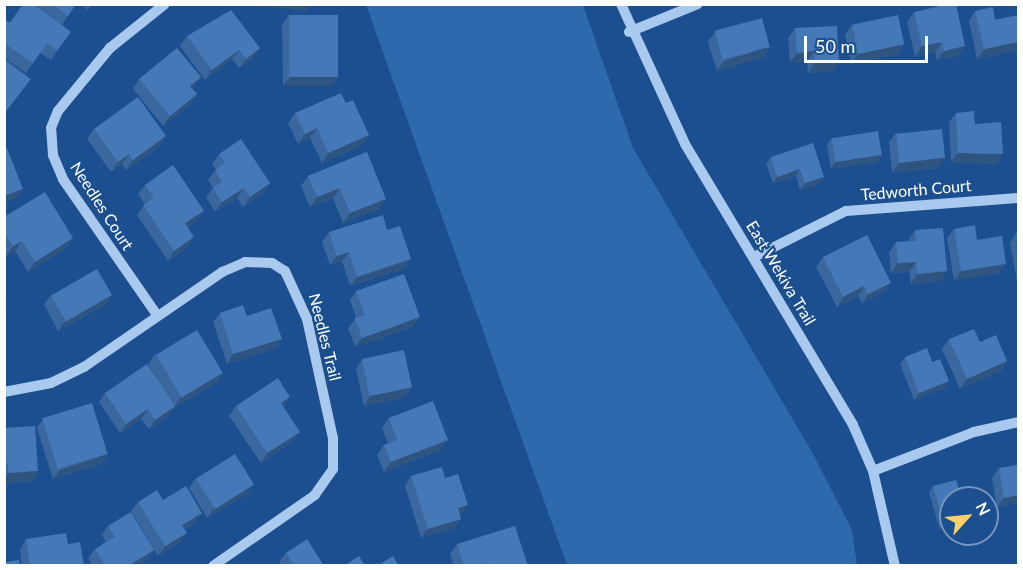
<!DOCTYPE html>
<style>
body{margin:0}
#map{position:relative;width:1023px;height:570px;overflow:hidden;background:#1b4f8f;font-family:Lato,sans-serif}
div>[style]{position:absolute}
.green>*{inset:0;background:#2e69ad}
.minor>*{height:10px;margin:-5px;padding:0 5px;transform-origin:5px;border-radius:5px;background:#a9c9ee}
.wall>*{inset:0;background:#3a679d}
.shaded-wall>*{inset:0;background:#305480}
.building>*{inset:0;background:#4478b7;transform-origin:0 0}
span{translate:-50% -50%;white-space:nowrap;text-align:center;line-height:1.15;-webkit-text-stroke:4.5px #1b4f8f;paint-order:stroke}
.street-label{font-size:16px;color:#fff}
.frame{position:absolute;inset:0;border:6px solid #fff;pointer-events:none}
.north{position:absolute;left:939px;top:486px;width:60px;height:60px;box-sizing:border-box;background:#1b4f8f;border:2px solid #7695bc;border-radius:50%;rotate:63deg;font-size:16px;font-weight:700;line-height:24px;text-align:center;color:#fff}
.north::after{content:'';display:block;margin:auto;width:21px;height:27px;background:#ffd166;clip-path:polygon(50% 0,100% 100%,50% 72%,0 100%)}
.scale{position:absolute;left:804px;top:36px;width:124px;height:27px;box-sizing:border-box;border:3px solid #fff;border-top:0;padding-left:8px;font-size:18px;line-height:21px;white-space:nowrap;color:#fff;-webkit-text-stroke:4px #1b4f8f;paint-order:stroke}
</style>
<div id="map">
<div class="green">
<div style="clip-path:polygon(366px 5px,583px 5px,633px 148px,812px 452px,852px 530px,857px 565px,567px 565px)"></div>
</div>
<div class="minor">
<div style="left:621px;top:4px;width:154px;rotate:65.4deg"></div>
<div style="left:685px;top:144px;width:327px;rotate:59.1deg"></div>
<div style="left:853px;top:425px;width:50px;rotate:66.5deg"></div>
<div style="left:873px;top:471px;width:98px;rotate:77deg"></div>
<div style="left:629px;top:32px;width:74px;rotate:-22.1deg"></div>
<div style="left:754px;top:257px;width:103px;rotate:-26.6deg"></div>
<div style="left:846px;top:211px;width:172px;rotate:-4.3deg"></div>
<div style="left:157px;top:315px;width:165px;rotate:-124.7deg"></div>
<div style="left:63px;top:179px;width:26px;rotate:-113deg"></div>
<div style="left:53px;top:155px;width:27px;rotate:-94deg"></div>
<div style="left:51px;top:128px;width:18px;rotate:-68deg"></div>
<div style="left:58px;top:111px;width:82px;rotate:-50.5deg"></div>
<div style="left:110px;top:48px;width:70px;rotate:-38.7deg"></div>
<div style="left:4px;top:392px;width:48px;rotate:-10.8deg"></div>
<div style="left:51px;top:383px;width:37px;rotate:-26deg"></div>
<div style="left:84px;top:367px;width:168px;rotate:-34.5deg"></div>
<div style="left:222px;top:272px;width:25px;rotate:-23deg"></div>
<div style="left:245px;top:262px;width:27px;rotate:2deg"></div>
<div style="left:272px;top:263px;width:15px;rotate:32deg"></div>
<div style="left:285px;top:271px;width:53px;rotate:65.4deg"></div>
<div style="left:307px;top:319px;width:122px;rotate:77.7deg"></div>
<div style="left:333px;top:438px;width:31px;rotate:90deg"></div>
<div style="left:333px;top:469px;width:32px;rotate:125deg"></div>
<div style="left:315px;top:495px;width:124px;rotate:145.2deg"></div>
<div style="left:873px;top:471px;width:108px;rotate:-21.1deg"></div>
<div style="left:974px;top:432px;width:45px;rotate:-12.8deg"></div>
</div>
<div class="wall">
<div style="clip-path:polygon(23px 4px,76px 4px,62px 25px,71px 32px,51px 60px,40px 53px,26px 73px,4px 58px,4px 19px,10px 23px)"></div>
<div style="clip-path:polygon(81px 4px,92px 4px,88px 10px)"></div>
<div style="clip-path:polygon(975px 11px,995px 20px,1018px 15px,1018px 50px,977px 59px,969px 21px)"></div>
<div style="clip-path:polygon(914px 12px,959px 56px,937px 60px,935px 52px,915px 56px,907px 22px)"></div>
<div style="clip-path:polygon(289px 15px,339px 76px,332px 86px,283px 86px,282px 25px)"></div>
<div style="clip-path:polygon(852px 25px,904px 44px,897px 54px,851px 64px,845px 35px)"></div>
<div style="clip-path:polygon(795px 28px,833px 71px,808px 73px,807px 61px,790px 62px,788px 38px)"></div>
<div style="clip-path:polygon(715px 32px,764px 57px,717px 71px,708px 42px)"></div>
<div style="clip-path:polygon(187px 36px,260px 48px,253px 58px,239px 68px,232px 59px,205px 80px,180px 46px)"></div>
<div style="clip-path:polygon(201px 77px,192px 89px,197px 94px,190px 104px,163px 126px,133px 89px,139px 79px)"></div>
<div style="clip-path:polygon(346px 103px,369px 135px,362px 145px,322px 163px,310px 138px,298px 144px,288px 123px,295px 113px)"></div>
<div style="clip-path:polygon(956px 113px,975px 124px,997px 164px,951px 162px,949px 122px)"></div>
<div style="clip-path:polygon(94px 129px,160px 146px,126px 170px,122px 164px,111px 172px,87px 139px)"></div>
<div style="clip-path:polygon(896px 133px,938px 168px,892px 172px,889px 142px)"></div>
<div style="clip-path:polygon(832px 138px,882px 155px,877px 162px,831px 169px,827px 145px)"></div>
<div style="clip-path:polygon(367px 152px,379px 209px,343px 223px,333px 198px,310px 207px,301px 186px,308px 176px)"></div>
<div style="clip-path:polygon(219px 154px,270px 183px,263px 193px,243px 207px,237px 198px,215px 212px,206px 197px,213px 188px,208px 180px,216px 169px,212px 164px)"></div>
<div style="clip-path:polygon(771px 157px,824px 177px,819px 184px,800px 190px,796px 176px,773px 183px,766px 164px)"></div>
<div style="clip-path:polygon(145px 185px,197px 221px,188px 227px,188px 247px,168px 261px,137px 215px,145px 204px,138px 194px)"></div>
<div style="clip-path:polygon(4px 217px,73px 238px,66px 248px,28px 272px,15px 251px,6px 256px,4px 254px)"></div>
<div style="clip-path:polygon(954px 229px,977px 240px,999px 273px,954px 280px,947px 238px)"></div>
<div style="clip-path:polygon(387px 230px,411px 259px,404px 269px,350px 286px,342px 261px,330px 265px,322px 242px,329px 232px)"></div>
<div style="clip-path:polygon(915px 230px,947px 271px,940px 281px,911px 284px,909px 272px,891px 273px,889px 252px,896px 242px,909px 241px,909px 240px)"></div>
<div style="clip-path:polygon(1016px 233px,1018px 233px,1018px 281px,1017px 281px,1010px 243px)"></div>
<div style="clip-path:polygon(823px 257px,884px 292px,862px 304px,858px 296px,837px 307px,816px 267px)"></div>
<div style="clip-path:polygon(356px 291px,413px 327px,355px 347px,348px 328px,356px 318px,350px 300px)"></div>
<div style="clip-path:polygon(51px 295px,105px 305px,58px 331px,44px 304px)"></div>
<div style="clip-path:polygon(220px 313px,247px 316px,282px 339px,275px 348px,227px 364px,213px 322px)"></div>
<div style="clip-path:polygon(949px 339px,980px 342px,1007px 361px,1001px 371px,960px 389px,942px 349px)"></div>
<div style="clip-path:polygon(1018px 346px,1018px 373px,1017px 348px)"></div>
<div style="clip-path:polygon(155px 354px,223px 373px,216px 383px,175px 407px,168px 416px,149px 429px,141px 419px,120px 433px,99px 402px,105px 393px,158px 381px,148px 364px)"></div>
<div style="clip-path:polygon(905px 357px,932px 362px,945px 388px,914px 400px,900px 364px)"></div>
<div style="clip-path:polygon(362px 360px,412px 387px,405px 397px,364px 406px,356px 369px)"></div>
<div style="clip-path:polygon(236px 406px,283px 407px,293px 441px,261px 463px,229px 416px)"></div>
<div style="clip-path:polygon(389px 418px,448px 440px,441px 450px,384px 472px,377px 455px,384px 445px,388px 444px,382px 428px)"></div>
<div style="clip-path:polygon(43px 419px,108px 454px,101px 464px,53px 479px,37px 428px)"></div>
<div style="clip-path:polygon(4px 428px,32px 481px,4px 483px)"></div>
<div style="clip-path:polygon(1018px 465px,1018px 503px,997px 507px,992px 478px,999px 468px)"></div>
<div style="clip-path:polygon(411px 476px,445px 478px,461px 515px,460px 515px,461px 519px,454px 528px,421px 538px,405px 486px)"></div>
<div style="clip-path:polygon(196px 478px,247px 494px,207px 518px,189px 488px)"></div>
<div style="clip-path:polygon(933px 486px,951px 498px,951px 526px,940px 530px,929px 493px)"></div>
<div style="clip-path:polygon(163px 500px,196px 522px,185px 529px,181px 542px,158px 556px,131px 511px,138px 502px)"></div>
<div style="clip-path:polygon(108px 526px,154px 550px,147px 560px,137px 566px,93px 566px,88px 558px,95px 549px,106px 542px,102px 535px)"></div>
<div style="clip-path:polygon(26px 539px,68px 544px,84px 566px,22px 566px,20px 549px)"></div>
<div style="clip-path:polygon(457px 544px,528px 566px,454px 566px,450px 554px)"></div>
<div style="clip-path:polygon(286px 553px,324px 566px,281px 566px,279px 562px)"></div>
</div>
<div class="shaded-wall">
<div style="clip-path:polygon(257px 4px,311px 4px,307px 11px,255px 6px)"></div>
<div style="clip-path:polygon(942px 42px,935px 52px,915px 56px,922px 46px)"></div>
<div style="clip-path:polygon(1018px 42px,1018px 50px,977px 59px,984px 49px)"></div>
<div style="clip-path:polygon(904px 44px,897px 54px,851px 64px,858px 54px)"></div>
<div style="clip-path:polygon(965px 46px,959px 56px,937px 60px,944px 51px)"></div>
<div style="clip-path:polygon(770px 47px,764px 57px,717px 71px,724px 61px)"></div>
<div style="clip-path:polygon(260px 48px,253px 58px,239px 68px,246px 59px)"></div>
<div style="clip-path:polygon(239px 50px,232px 59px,205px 80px,212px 70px)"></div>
<div style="clip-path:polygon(814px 51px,807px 61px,790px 62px,797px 53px)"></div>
<div style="clip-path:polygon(839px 61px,833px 71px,808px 73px,814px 63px)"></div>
<div style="clip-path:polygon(339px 76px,332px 86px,283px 86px,290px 77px)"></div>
<div style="clip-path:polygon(201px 77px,194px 87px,184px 96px,190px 86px)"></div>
<div style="clip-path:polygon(197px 94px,190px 104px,163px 126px,170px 116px)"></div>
<div style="clip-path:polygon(317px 128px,310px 138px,298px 144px,305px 134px)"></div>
<div style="clip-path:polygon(369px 135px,362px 145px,322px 163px,328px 153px)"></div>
<div style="clip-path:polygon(166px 136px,160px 146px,126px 170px,133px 160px)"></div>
<div style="clip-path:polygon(958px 153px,1003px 154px,997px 164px,951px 162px)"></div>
<div style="clip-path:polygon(129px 154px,122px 164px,111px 172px,118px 162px)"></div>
<div style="clip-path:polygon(882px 155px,877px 162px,831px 169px,835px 162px)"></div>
<div style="clip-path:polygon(945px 158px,938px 168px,892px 172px,899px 163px)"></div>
<div style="clip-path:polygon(800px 169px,796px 176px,773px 183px,777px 177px)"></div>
<div style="clip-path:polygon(824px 177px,819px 184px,800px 190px,805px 183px)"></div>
<div style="clip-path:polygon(270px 183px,263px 193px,243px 207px,250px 197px)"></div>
<div style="clip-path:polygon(244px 188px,237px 198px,215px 212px,222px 202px)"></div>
<div style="clip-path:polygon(340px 188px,333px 198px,310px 207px,317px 197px)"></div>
<div style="clip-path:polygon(23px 189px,16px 199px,4px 203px,4px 196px)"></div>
<div style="clip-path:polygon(386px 199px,379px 209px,343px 223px,350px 213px)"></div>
<div style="clip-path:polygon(204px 211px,197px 221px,178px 233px,185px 223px)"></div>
<div style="clip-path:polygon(194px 237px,188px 247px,168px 261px,174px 251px)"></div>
<div style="clip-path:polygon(73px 238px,66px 248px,28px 272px,35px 262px)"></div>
<div style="clip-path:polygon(22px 241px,15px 251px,6px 256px,13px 246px)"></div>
<div style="clip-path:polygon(349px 252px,342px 261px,330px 265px,337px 256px)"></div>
<div style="clip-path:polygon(411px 259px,404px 269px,350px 286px,357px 277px)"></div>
<div style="clip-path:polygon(916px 262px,909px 272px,891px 273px,898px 263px)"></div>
<div style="clip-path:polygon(1006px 264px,999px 273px,954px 280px,961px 271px)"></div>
<div style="clip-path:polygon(947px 271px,940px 281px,911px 284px,917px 274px)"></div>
<div style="clip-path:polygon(891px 283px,884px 292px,862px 304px,868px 294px)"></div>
<div style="clip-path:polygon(864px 286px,858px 296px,837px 307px,843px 297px)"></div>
<div style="clip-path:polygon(112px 295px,105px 305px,58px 331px,65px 321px)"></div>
<div style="clip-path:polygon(420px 317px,413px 327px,355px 347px,362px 338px)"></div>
<div style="clip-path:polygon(282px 339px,275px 348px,227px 364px,233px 354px)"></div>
<div style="clip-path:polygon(1007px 361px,1001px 371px,960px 389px,967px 379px)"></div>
<div style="clip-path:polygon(223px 373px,216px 383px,175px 407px,168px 416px,149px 429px,155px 420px,174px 407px,180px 398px)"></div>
<div style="clip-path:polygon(949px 381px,945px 388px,914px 400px,919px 393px)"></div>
<div style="clip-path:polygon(412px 387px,405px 397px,364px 406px,370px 396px)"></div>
<div style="clip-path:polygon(290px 397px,284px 407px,281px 403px)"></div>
<div style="clip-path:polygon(148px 409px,141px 419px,120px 433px,126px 424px)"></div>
<div style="clip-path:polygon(300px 432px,293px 441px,261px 463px,267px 453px)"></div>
<div style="clip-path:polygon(448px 440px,441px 450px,384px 472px,391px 462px)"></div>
<div style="clip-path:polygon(108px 454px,101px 464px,53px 479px,60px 470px)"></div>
<div style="clip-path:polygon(38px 471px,32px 481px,4px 483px,4px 479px,8px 473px)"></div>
<div style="clip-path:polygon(254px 484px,247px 494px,207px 518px,214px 508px)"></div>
<div style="clip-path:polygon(1018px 495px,1018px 503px,997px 507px,1004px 498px)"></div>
<div style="clip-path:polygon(468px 505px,461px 515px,451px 518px,458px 508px)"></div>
<div style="clip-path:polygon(202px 513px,196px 522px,176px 534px,182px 525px)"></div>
<div style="clip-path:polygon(461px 519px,454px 528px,421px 538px,428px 529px)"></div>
<div style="clip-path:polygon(951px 521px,951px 526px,940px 530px,944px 523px)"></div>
<div style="clip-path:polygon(187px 533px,181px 542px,158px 556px,165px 546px)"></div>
<div style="clip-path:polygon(154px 550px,147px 560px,137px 566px,128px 566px)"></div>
</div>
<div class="building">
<div style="clip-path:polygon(23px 4px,33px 4px,71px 32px,57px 50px,47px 43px,33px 63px,4px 43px,4px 19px,10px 23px)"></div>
<div style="clip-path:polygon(53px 4px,76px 4px,68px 16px)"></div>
<div style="clip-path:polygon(949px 4px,956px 4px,965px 46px,944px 51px,942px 42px,922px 46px,914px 12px)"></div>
<div style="clip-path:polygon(993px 7px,995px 20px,1018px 15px,1018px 42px,984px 49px,975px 11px)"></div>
<div style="clip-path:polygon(231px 10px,260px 48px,246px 59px,239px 50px,212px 70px,187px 36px)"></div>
<div style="left:289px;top:15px;width:49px;height:62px"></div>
<div style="left:898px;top:15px;width:30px;height:47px;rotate:78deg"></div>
<div style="left:762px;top:18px;width:30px;height:49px;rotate:75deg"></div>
<div style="clip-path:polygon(837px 26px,839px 61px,814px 63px,814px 51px,797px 53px,795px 28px)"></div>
<div style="clip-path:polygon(177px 48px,201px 77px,190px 86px,197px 94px,170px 116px,139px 79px)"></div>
<div style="clip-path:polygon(4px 59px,31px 79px,4px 114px)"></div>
<div style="clip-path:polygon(341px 93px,346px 103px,353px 100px,369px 135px,328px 153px,317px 128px,305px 134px,295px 113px)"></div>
<div style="clip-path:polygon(138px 97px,166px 136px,133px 160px,129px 154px,118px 162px,94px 129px)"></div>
<div style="clip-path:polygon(974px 111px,975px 124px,1001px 122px,1003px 154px,958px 153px,956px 113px)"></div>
<div style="left:942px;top:129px;width:29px;height:46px;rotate:84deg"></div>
<div style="left:878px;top:131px;width:24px;height:47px;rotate:81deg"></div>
<div style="clip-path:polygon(241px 139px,270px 183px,250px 197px,244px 188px,222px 202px,213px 188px,222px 182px,215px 170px,225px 163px,219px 154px)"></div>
<div style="clip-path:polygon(4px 141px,23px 189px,4px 196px)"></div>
<div style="clip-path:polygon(813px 143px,824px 177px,805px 183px,800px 169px,777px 177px,771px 157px)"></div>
<div style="clip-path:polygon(367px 152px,386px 199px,350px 213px,340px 188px,317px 197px,308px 176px)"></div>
<div style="clip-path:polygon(173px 165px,204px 211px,185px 223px,194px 237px,174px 251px,143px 205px,154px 198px,145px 185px)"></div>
<div style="clip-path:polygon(45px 192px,73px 238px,35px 262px,22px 241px,13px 246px,4px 233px,4px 217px)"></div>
<div style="clip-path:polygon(383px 215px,387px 230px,400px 226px,411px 259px,357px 277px,349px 252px,337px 256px,329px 232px)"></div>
<div style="clip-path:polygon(975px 225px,977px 240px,1002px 236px,1006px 264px,961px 271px,954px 229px)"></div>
<div style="clip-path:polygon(943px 228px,947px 271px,917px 274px,916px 262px,898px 263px,896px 242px,916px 241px,915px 230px)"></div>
<div style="clip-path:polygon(1016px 233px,1018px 233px,1018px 244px)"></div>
<div style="clip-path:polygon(867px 235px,891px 283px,868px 294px,864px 286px,843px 297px,823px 257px)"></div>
<div style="left:97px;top:269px;width:30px;height:53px;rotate:60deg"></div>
<div style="clip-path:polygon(404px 274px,420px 317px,362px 338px,355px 318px,365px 315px,356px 291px)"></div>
<div style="clip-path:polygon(4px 303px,7px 303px,4px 314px)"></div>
<div style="clip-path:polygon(243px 305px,247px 316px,271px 308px,282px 339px,233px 354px,220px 313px)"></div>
<div style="clip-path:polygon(974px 329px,980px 342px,996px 335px,1007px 361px,967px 379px,949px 339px)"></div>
<div style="left:197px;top:330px;width:50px;height:48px;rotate:59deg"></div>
<div style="clip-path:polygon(927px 348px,932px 362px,940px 359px,949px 381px,919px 393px,905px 357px)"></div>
<div style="left:404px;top:350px;width:38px;height:43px;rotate:78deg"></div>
<div style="clip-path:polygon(147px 364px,175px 406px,155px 420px,148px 409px,126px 424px,105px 393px)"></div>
<div style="clip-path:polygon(278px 378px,290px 397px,281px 403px,300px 432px,267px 453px,236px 406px)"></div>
<div style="clip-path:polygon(433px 401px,448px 440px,391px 462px,384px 445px,397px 440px,389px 418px)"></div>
<div style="left:92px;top:403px;width:53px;height:52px;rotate:73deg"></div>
<div style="clip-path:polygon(35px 426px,38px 471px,8px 473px,8px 463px,4px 463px,4px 428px)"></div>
<div style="left:235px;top:454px;width:36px;height:46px;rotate:58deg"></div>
<div style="clip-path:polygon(1018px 465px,1018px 495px,1004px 498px,999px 468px)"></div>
<div style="clip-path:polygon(442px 467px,445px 478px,458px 474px,468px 505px,458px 508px,461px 519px,428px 529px,411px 476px)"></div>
<div style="clip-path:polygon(956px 480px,962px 498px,951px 498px,951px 521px,944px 523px,933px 486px)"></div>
<div style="clip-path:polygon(186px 486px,202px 513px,182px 525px,187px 533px,165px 546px,138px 502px,157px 490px,163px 500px)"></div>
<div style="clip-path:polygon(131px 512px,154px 550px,128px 566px,105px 566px,95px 549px,115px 537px,108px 526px)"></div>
<div style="clip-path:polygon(515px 526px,528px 566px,483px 566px,483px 563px,473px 566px,464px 566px,457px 544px)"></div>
<div style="clip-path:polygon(66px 533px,68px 544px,80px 542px,84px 566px,30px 566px,26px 539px)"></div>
<div style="clip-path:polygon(307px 539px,324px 566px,292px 566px,294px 565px,286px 553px)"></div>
<div style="clip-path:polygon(4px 550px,6px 562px,19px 560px,20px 566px,4px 566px)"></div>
<div style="clip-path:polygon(359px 556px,365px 566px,344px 566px)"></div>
<div style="clip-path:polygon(393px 556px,399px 566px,377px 566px)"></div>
</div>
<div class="street-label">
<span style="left:916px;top:190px;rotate:-5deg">Tedworth Court</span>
<span style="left:102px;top:206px;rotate:57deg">Needles Court</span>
<span style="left:781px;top:273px;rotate:59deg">East Wekiva Trail</span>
<span style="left:325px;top:337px;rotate:76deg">Needles Trail</span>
</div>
<div class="frame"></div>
<div class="north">N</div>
<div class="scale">50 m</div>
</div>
